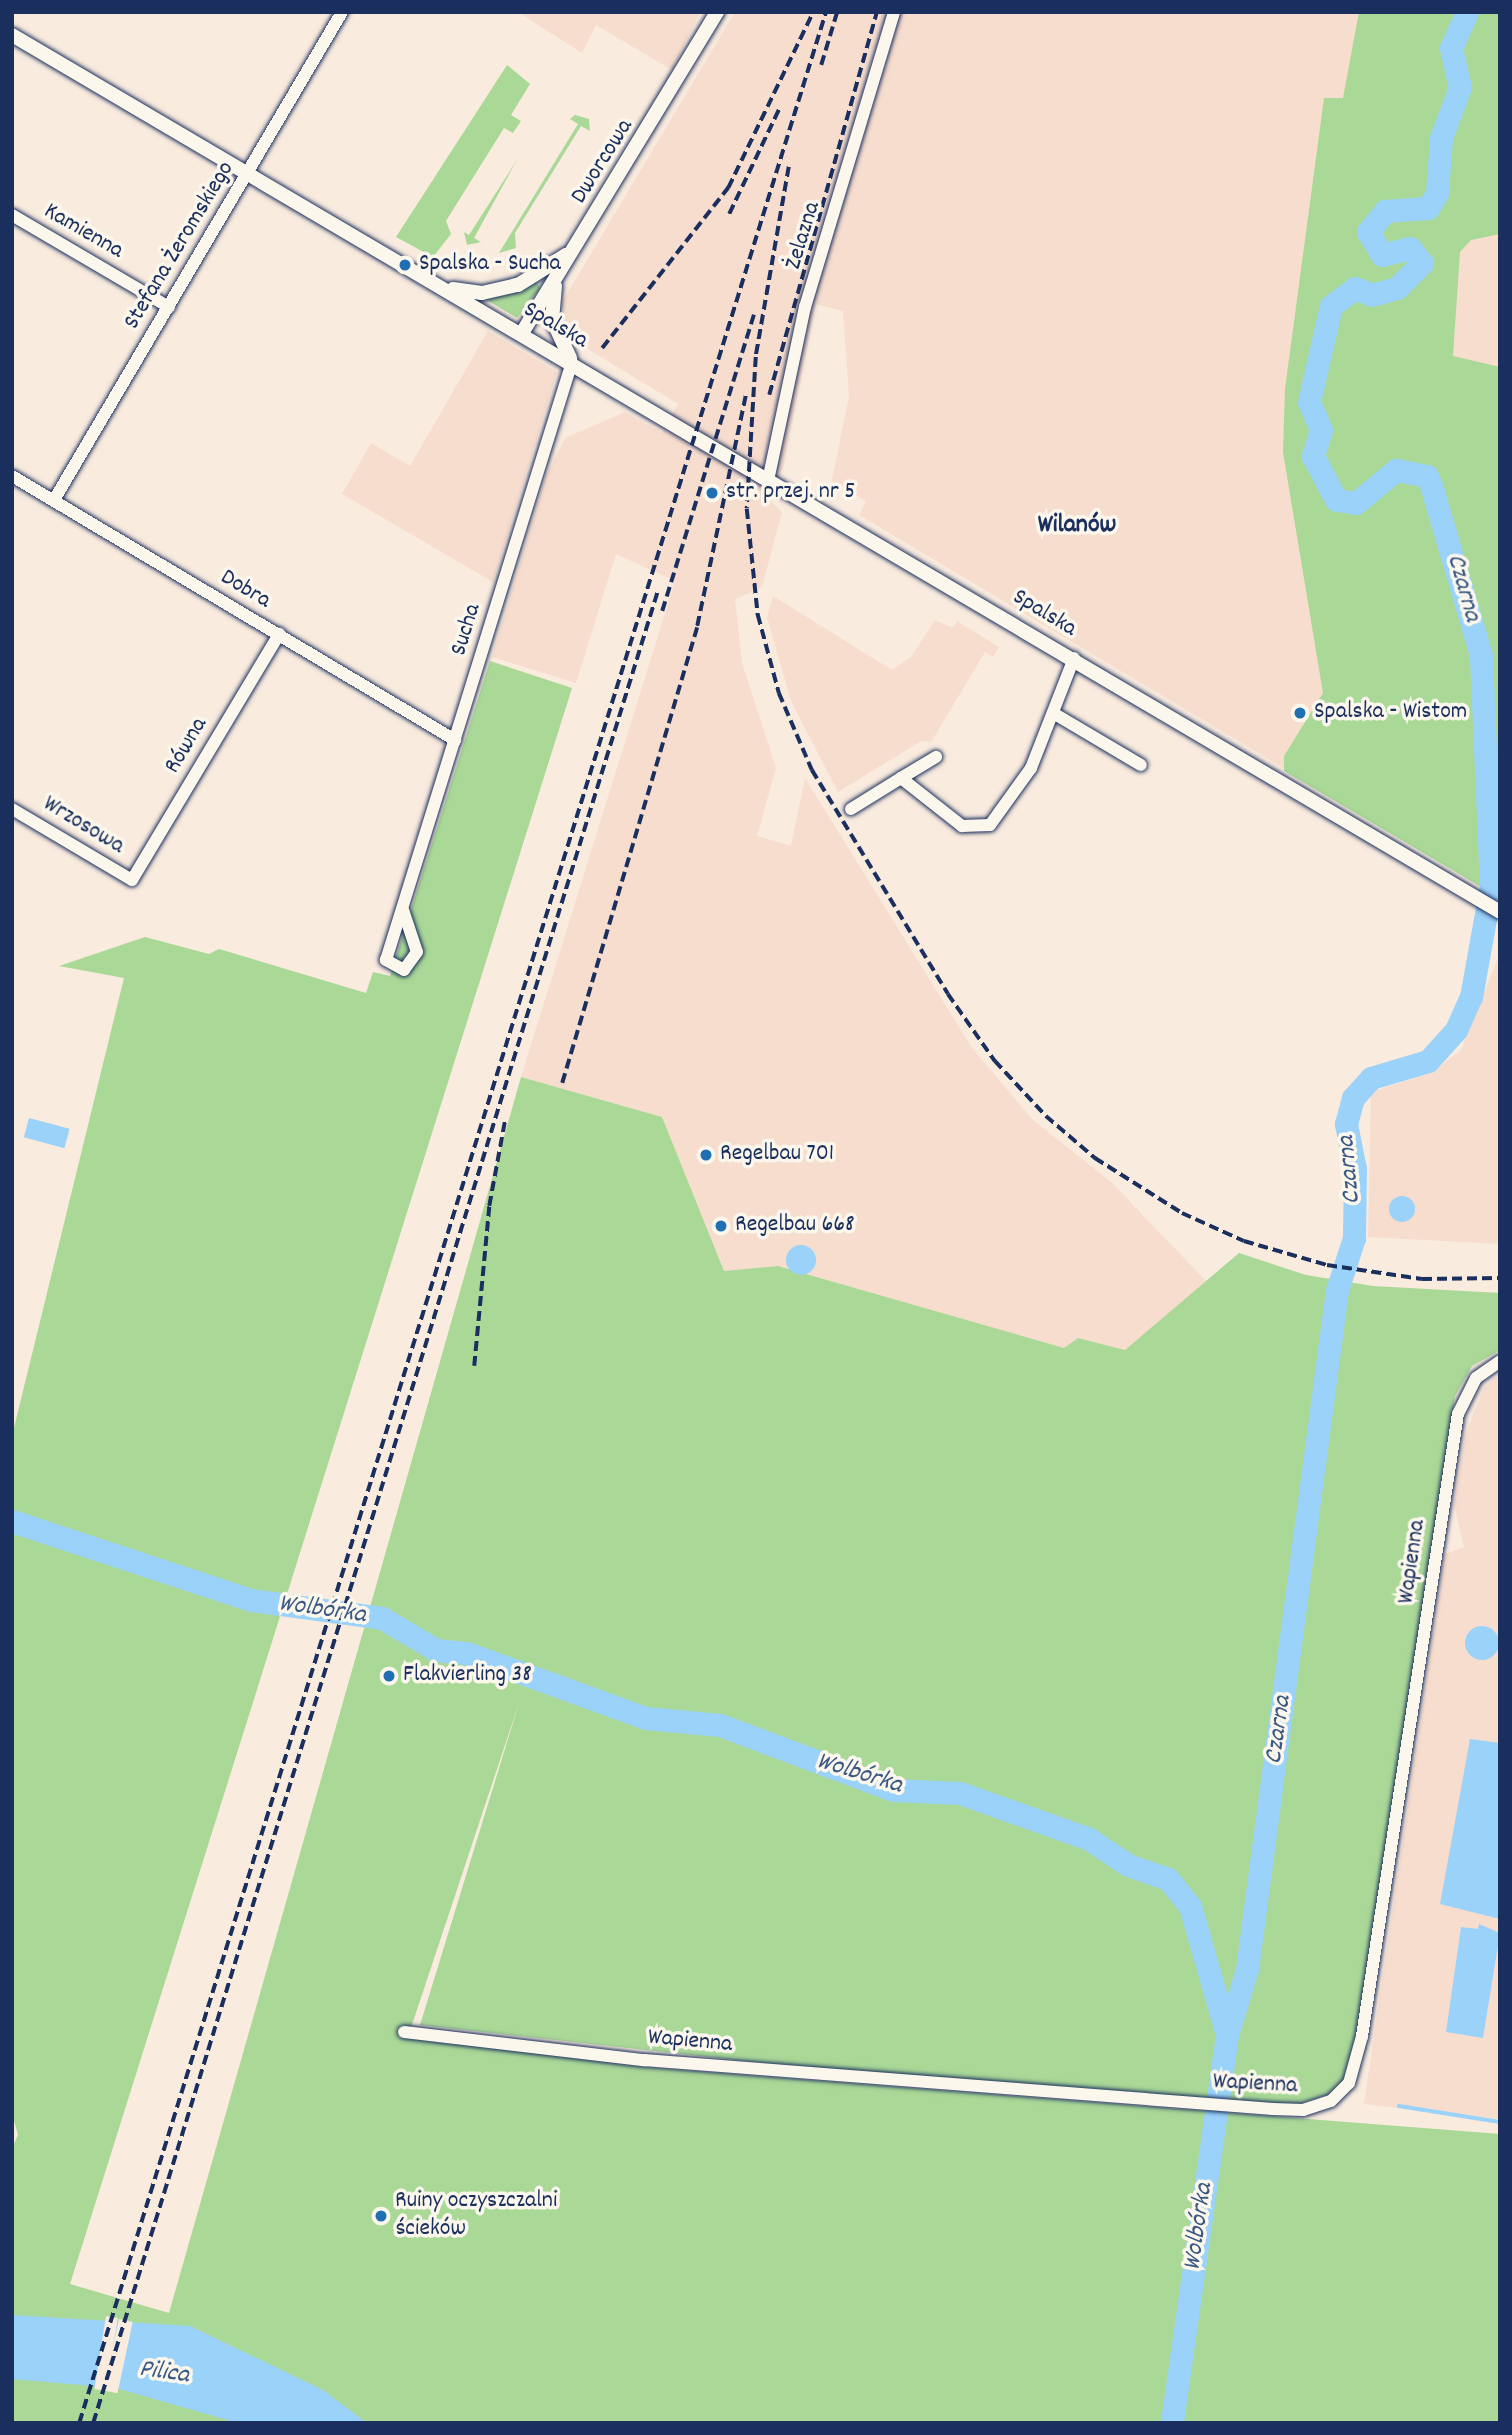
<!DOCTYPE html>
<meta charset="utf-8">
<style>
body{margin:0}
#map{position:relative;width:1512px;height:2435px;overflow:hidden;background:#f9ebde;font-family:Dekko,sans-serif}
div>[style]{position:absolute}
.built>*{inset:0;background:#f7ddce}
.green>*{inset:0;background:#aad897}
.water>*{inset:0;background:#9ad2f9;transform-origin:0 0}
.round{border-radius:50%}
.pier>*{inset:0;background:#f9ebde;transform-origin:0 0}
.stream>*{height:3.5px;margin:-1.75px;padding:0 1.75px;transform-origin:1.75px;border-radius:1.75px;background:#9ad2f9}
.river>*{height:23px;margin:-11.5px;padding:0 11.5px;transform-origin:11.5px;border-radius:11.5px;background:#9ad2f9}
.roads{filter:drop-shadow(0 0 2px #1b2f5e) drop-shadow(0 0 2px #1b2f5e)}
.minor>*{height:12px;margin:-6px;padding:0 6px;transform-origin:6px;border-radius:6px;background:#fbf7ec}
.tertiary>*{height:14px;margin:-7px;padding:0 7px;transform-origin:7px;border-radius:7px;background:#fbf7ec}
.rail>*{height:3.5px;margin-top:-1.75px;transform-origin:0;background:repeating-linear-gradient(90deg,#1b2f5e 0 10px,transparent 0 15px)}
.dots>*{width:19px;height:19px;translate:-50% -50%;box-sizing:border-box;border:4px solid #fbf7ec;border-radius:50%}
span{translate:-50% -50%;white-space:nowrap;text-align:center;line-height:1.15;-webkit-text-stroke:7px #fbf7ec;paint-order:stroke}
.street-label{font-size:24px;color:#1b2f5e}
.poi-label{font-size:24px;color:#1b2f5e}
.left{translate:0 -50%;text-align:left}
.neighbourhood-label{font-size:26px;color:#1b2f5e;font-weight:700}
.water-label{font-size:26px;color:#3b5885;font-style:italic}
.frame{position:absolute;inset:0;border:14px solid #1b2f5e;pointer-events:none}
</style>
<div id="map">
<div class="built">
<div style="clip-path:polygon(518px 12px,699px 12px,700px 13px,672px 70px,596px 25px,582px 53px)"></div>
<div style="clip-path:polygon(735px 12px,1500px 12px,1500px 897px,859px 515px,866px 501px,832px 481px,849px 396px,843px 311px,816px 304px,783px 469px,769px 500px,782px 512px,762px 587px,735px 599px,742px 663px,776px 768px,757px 836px,791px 846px,805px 778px,972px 1048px,1032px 1119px,1111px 1182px,1208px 1283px,1125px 1350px,1078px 1338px,1064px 1349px,778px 1266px,724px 1271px,662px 1117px,521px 1077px,675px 581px,616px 554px,576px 683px,492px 657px,546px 476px,565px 438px,625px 412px,662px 433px,678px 404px,570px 338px,562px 302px)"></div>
<div style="clip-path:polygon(488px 331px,557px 372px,493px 582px,342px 494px,371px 443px,410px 466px)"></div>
<div style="clip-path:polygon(773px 596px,892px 670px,911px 657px,935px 620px,953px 628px,957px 621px,999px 647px,993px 657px,985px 652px,931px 742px,921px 741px,838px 792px,791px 701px,767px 617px)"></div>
<div style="clip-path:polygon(1500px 953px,1500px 1244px,1368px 1237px,1371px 1092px,1431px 1073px,1461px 1050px)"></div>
<div style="clip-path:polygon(1500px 1374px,1500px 2119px,1364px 2104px,1445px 1554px,1464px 1547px,1454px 1504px,1465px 1435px,1484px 1388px)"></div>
</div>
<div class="green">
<div style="clip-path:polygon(1359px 12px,1500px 12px,1500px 234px,1471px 240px,1460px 252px,1453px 356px,1500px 367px,1500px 898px,1284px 771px,1284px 756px,1323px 693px,1283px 452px,1285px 389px,1324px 98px,1343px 98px)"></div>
<div style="clip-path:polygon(507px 65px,530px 84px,511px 115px,521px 121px,513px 133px,504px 128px,446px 221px,451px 234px,433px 257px,396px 237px)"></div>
<div style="clip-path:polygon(575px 115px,589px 119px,590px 131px,581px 126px,515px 233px,516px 248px,499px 253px,578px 124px,570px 119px)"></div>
<div style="clip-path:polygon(517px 160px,474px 238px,481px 242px,467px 245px,464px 232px,469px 235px)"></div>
<div style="clip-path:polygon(536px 281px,540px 288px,517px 318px,485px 299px)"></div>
<div style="clip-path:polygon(490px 661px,572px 688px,70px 2284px,169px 2313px,521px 1077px,662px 1117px,724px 1271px,778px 1266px,1064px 1348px,1078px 1338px,1125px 1350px,1239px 1253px,1306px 1275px,1373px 1286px,1500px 1293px,1500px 1350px,1472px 1366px,1455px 1396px,1356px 2035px,1344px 2080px,1330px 2094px,1295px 2105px,1132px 2095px,845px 2072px,420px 2025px,520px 1700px,408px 2037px,644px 2067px,1500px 2134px,1500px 2423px,12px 2423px,12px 2148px,18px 2135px,12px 2113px,12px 1436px,124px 978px,59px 966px,145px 937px,209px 954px,219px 949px,366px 993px,373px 972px,390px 976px)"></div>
</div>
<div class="water">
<div style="left:29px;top:1118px;width:42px;height:20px;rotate:15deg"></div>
<div class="round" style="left:1389px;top:1196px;width:26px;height:26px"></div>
<div class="round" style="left:786px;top:1245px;width:30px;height:30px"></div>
<div class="round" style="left:1465px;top:1626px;width:34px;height:34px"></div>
<div style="clip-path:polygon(1470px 1739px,1500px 1743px,1500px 1919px,1440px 1904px)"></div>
<div style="clip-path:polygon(1479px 1924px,1500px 1933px,1483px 2038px,1446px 2032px,1461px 1927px,1478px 1929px)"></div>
<div style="clip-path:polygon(12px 2315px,190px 2326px,323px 2390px,367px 2423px,238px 2423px,116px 2388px,12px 2379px)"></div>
</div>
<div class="pier">
<div style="left:106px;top:2316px;width:12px;height:74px;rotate:9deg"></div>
<div style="left:119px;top:2319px;width:14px;height:73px;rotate:12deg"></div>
</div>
<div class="stream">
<div style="left:1491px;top:886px;width:9px"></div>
<div style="left:1399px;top:2106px;width:102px;rotate:9deg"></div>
</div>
<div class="river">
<div style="left:12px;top:1521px;width:252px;rotate:18.3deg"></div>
<div style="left:251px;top:1600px;width:132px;rotate:7.8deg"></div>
<div style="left:382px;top:1618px;width:63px;rotate:30.7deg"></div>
<div style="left:436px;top:1650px;width:31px;rotate:6deg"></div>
<div style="left:467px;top:1653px;width:190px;rotate:20deg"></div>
<div style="left:646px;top:1718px;width:74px;rotate:5.4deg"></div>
<div style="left:720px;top:1725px;width:185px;rotate:20.6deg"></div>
<div style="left:893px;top:1790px;width:67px;rotate:2.6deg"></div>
<div style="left:960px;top:1793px;width:137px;rotate:19.6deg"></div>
<div style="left:1089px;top:1839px;width:47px;rotate:33.7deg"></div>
<div style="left:1128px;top:1865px;width:42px;rotate:19.3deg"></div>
<div style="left:1168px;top:1879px;width:35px;rotate:51deg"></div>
<div style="left:1190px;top:1906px;width:134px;rotate:74deg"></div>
<div style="left:1227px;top:2035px;width:392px;rotate:98.1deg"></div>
<div style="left:1227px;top:2035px;width:69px;rotate:-73.1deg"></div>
<div style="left:1247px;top:1969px;width:685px;rotate:-82.45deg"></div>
<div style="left:1337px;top:1290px;width:55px;rotate:-71.9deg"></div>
<div style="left:1354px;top:1238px;width:69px;rotate:-89.2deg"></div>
<div style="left:1355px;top:1169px;width:46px;rotate:-101.3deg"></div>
<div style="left:1346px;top:1124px;width:27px;rotate:-75deg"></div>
<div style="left:1353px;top:1098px;width:27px;rotate:-48deg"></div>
<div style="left:1371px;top:1078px;width:59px;rotate:-16.6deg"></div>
<div style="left:1428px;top:1061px;width:42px;rotate:-47.9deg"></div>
<div style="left:1456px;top:1030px;width:36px;rotate:-66deg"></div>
<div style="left:1471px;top:997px;width:113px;rotate:-79.8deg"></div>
<div style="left:1491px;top:886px;width:231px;rotate:-92.5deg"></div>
<div style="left:1481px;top:655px;width:174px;rotate:-106.4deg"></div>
<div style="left:1432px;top:488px;width:13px;rotate:-113deg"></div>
<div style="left:1427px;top:476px;width:32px;rotate:-169deg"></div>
<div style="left:1396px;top:470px;width:52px;rotate:140.5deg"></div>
<div style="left:1356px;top:503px;width:20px;rotate:-171deg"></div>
<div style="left:1336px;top:500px;width:50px;rotate:-117.6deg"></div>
<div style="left:1313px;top:456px;width:27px;rotate:-73deg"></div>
<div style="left:1321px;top:430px;width:30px;rotate:-113deg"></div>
<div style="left:1309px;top:402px;width:98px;rotate:-77.1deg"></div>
<div style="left:1331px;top:306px;width:30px;rotate:-37deg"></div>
<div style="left:1355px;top:288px;width:18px;rotate:22deg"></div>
<div style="left:1372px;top:295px;width:26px;rotate:-16deg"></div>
<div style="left:1397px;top:288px;width:35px;rotate:-45deg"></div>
<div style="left:1422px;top:263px;width:19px;rotate:-129deg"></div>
<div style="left:1410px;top:248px;width:29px;rotate:166deg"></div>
<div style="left:1382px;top:255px;width:27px;rotate:-121deg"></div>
<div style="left:1368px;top:232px;width:27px;rotate:-51deg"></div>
<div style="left:1385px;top:211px;width:43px;rotate:-4deg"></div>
<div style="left:1428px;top:208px;width:17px;rotate:-59deg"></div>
<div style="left:1437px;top:193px;width:55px;rotate:-85.8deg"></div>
<div style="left:1441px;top:138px;width:54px;rotate:-69.6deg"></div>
<div style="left:1460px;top:87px;width:40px;rotate:-103deg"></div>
<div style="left:1451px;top:48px;width:39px;rotate:-66deg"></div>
</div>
<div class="roads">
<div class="minor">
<div style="left:12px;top:215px;width:182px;rotate:30.4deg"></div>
<div style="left:12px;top:476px;width:516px;rotate:30.79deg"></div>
<div style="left:769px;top:476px;width:173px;rotate:-78deg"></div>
<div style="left:805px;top:307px;width:308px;rotate:-73.2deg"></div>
<div style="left:54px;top:500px;width:567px;rotate:-59.45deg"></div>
<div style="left:1053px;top:713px;width:102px;rotate:30.6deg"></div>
<div style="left:901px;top:778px;width:41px;rotate:-31deg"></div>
<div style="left:12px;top:809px;width:139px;rotate:30.6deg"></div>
<div style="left:132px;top:880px;width:287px;rotate:-59.1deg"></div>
<div style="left:851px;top:809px;width:59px;rotate:-31.8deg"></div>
<div style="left:901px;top:778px;width:78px;rotate:38.2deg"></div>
<div style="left:962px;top:826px;width:28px;rotate:-2deg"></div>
<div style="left:990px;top:825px;width:70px;rotate:-54.3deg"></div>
<div style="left:1031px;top:768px;width:118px;rotate:-68.6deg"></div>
<div style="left:403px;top:910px;width:44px;rotate:71.6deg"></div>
<div style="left:417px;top:952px;width:22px;rotate:126deg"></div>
<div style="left:404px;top:970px;width:21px;rotate:-151deg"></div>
<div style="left:386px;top:960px;width:626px;rotate:-72.72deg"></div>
<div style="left:404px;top:2032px;width:242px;rotate:6.7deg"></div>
<div style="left:644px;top:2060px;width:631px;rotate:4.45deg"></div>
<div style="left:1273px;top:2109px;width:30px;rotate:2deg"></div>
<div style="left:1303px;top:2110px;width:29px;rotate:-18deg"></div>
<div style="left:1331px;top:2101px;width:25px;rotate:-45deg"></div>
<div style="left:1349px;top:2083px;width:49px;rotate:-74.5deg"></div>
<div style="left:1362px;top:2036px;width:629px;rotate:-81.23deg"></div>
<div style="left:1458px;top:1414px;width:40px;rotate:-63.4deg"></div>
<div style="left:1476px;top:1378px;width:29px;rotate:-35deg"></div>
</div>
<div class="tertiary">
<div style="left:12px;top:35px;width:1727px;rotate:30.51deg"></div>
<div style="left:555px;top:286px;width:33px;rotate:95deg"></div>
<div style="left:552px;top:319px;width:43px;rotate:65.2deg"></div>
<div style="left:453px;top:289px;width:29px;rotate:8deg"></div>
<div style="left:482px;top:293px;width:37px;rotate:-13deg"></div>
<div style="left:518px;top:285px;width:57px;rotate:-32deg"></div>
<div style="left:522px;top:333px;width:376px;rotate:-58.7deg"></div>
</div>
</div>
<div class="rail">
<div style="left:821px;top:65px;width:55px;rotate:-73.2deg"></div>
<div style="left:789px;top:167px;width:193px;rotate:99.9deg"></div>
<div style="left:756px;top:357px;width:152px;rotate:93.4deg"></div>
<div style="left:747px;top:509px;width:107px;rotate:84.1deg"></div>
<div style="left:758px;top:615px;width:81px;rotate:74.9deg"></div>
<div style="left:779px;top:693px;width:84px;rotate:66.8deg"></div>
<div style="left:812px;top:770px;width:262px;rotate:58.7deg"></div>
<div style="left:948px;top:994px;width:82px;rotate:55deg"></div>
<div style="left:995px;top:1061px;width:75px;rotate:47.2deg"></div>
<div style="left:1046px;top:1116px;width:65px;rotate:40.6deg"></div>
<div style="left:1095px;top:1158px;width:103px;rotate:32.3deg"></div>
<div style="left:1182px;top:1213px;width:68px;rotate:24.3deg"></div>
<div style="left:1244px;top:1241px;width:86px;rotate:16.1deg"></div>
<div style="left:1327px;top:1265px;width:96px;rotate:8.4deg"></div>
<div style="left:1422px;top:1279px;width:78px;rotate:-0.7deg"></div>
<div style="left:729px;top:214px;width:119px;rotate:-64.5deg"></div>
<div style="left:602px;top:348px;width:204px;rotate:-51.8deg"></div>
<div style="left:728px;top:188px;width:195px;rotate:-64.2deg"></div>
<div style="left:769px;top:395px;width:398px;rotate:-74.3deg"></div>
<div style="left:662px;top:611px;width:311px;rotate:-72.8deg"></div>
<div style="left:562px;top:1083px;width:477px;rotate:-73.5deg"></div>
<div style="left:697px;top:626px;width:238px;rotate:-78.1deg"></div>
<div style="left:474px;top:1366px;width:161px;rotate:-84.6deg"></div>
<div style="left:489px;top:1206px;width:87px;rotate:-79.5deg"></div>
<div style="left:79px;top:2423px;width:2524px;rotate:-72.79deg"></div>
<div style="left:93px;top:2423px;width:1915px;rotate:-72.87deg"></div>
</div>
<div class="dots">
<div style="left:405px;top:265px;background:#1f6fb2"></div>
<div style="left:712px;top:493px;background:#1f6fb2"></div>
<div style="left:1300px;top:713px;background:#1f6fb2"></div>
<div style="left:706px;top:1155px;background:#1f6fb2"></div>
<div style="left:721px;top:1226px;background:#1f6fb2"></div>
<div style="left:389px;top:1676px;background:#1f6fb2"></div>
<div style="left:381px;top:2216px;background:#1f6fb2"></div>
</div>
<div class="street-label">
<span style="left:603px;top:162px;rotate:-58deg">Dworcowa</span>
<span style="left:83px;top:232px;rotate:30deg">Kamienna</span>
<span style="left:804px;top:236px;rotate:-73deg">Żelazna</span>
<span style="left:180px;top:246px;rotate:-59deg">Stefana Żeromskiego</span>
<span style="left:555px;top:326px;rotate:30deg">Spalska</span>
<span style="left:245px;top:590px;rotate:31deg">Dobra</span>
<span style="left:1044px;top:614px;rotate:31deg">Spalska</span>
<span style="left:467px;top:630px;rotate:-73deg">Sucha</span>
<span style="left:187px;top:746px;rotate:-59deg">Równa</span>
<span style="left:83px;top:826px;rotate:31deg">Wrzosowa</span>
<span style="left:1413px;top:1562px;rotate:-82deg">Wapienna</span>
<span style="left:690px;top:2042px;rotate:5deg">Wapienna</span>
<span style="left:1255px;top:2085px;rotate:3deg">Wapienna</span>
</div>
<div class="poi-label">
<span class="left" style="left:419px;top:265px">Spalska - Sucha</span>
<span class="left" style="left:726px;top:493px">str. przej. nr 5</span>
<span class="left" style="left:1314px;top:713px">Spalska - Wistom</span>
<span class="left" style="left:720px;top:1155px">Regelbau 701</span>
<span class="left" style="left:735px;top:1226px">Regelbau 668</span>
<span class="left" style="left:403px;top:1676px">Flakvierling 38</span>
<span class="left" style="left:395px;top:2216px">Ruiny oczyszczalni<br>ścieków</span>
</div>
<div class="neighbourhood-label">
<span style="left:1077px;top:526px">Wilanów</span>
</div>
<div class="water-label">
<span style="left:1463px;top:588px;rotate:74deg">Czarna</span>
<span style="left:1350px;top:1170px;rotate:-95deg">Czarna</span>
<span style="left:322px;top:1610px;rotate:8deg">Wolbórka</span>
<span style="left:1279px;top:1730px;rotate:-82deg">Czarna</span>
<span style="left:859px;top:1774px;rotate:17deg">Wolbórka</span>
<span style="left:1199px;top:2227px;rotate:-82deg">Wolbórka</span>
<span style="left:164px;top:2373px;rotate:8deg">Pilica</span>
</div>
<div class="frame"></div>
</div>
